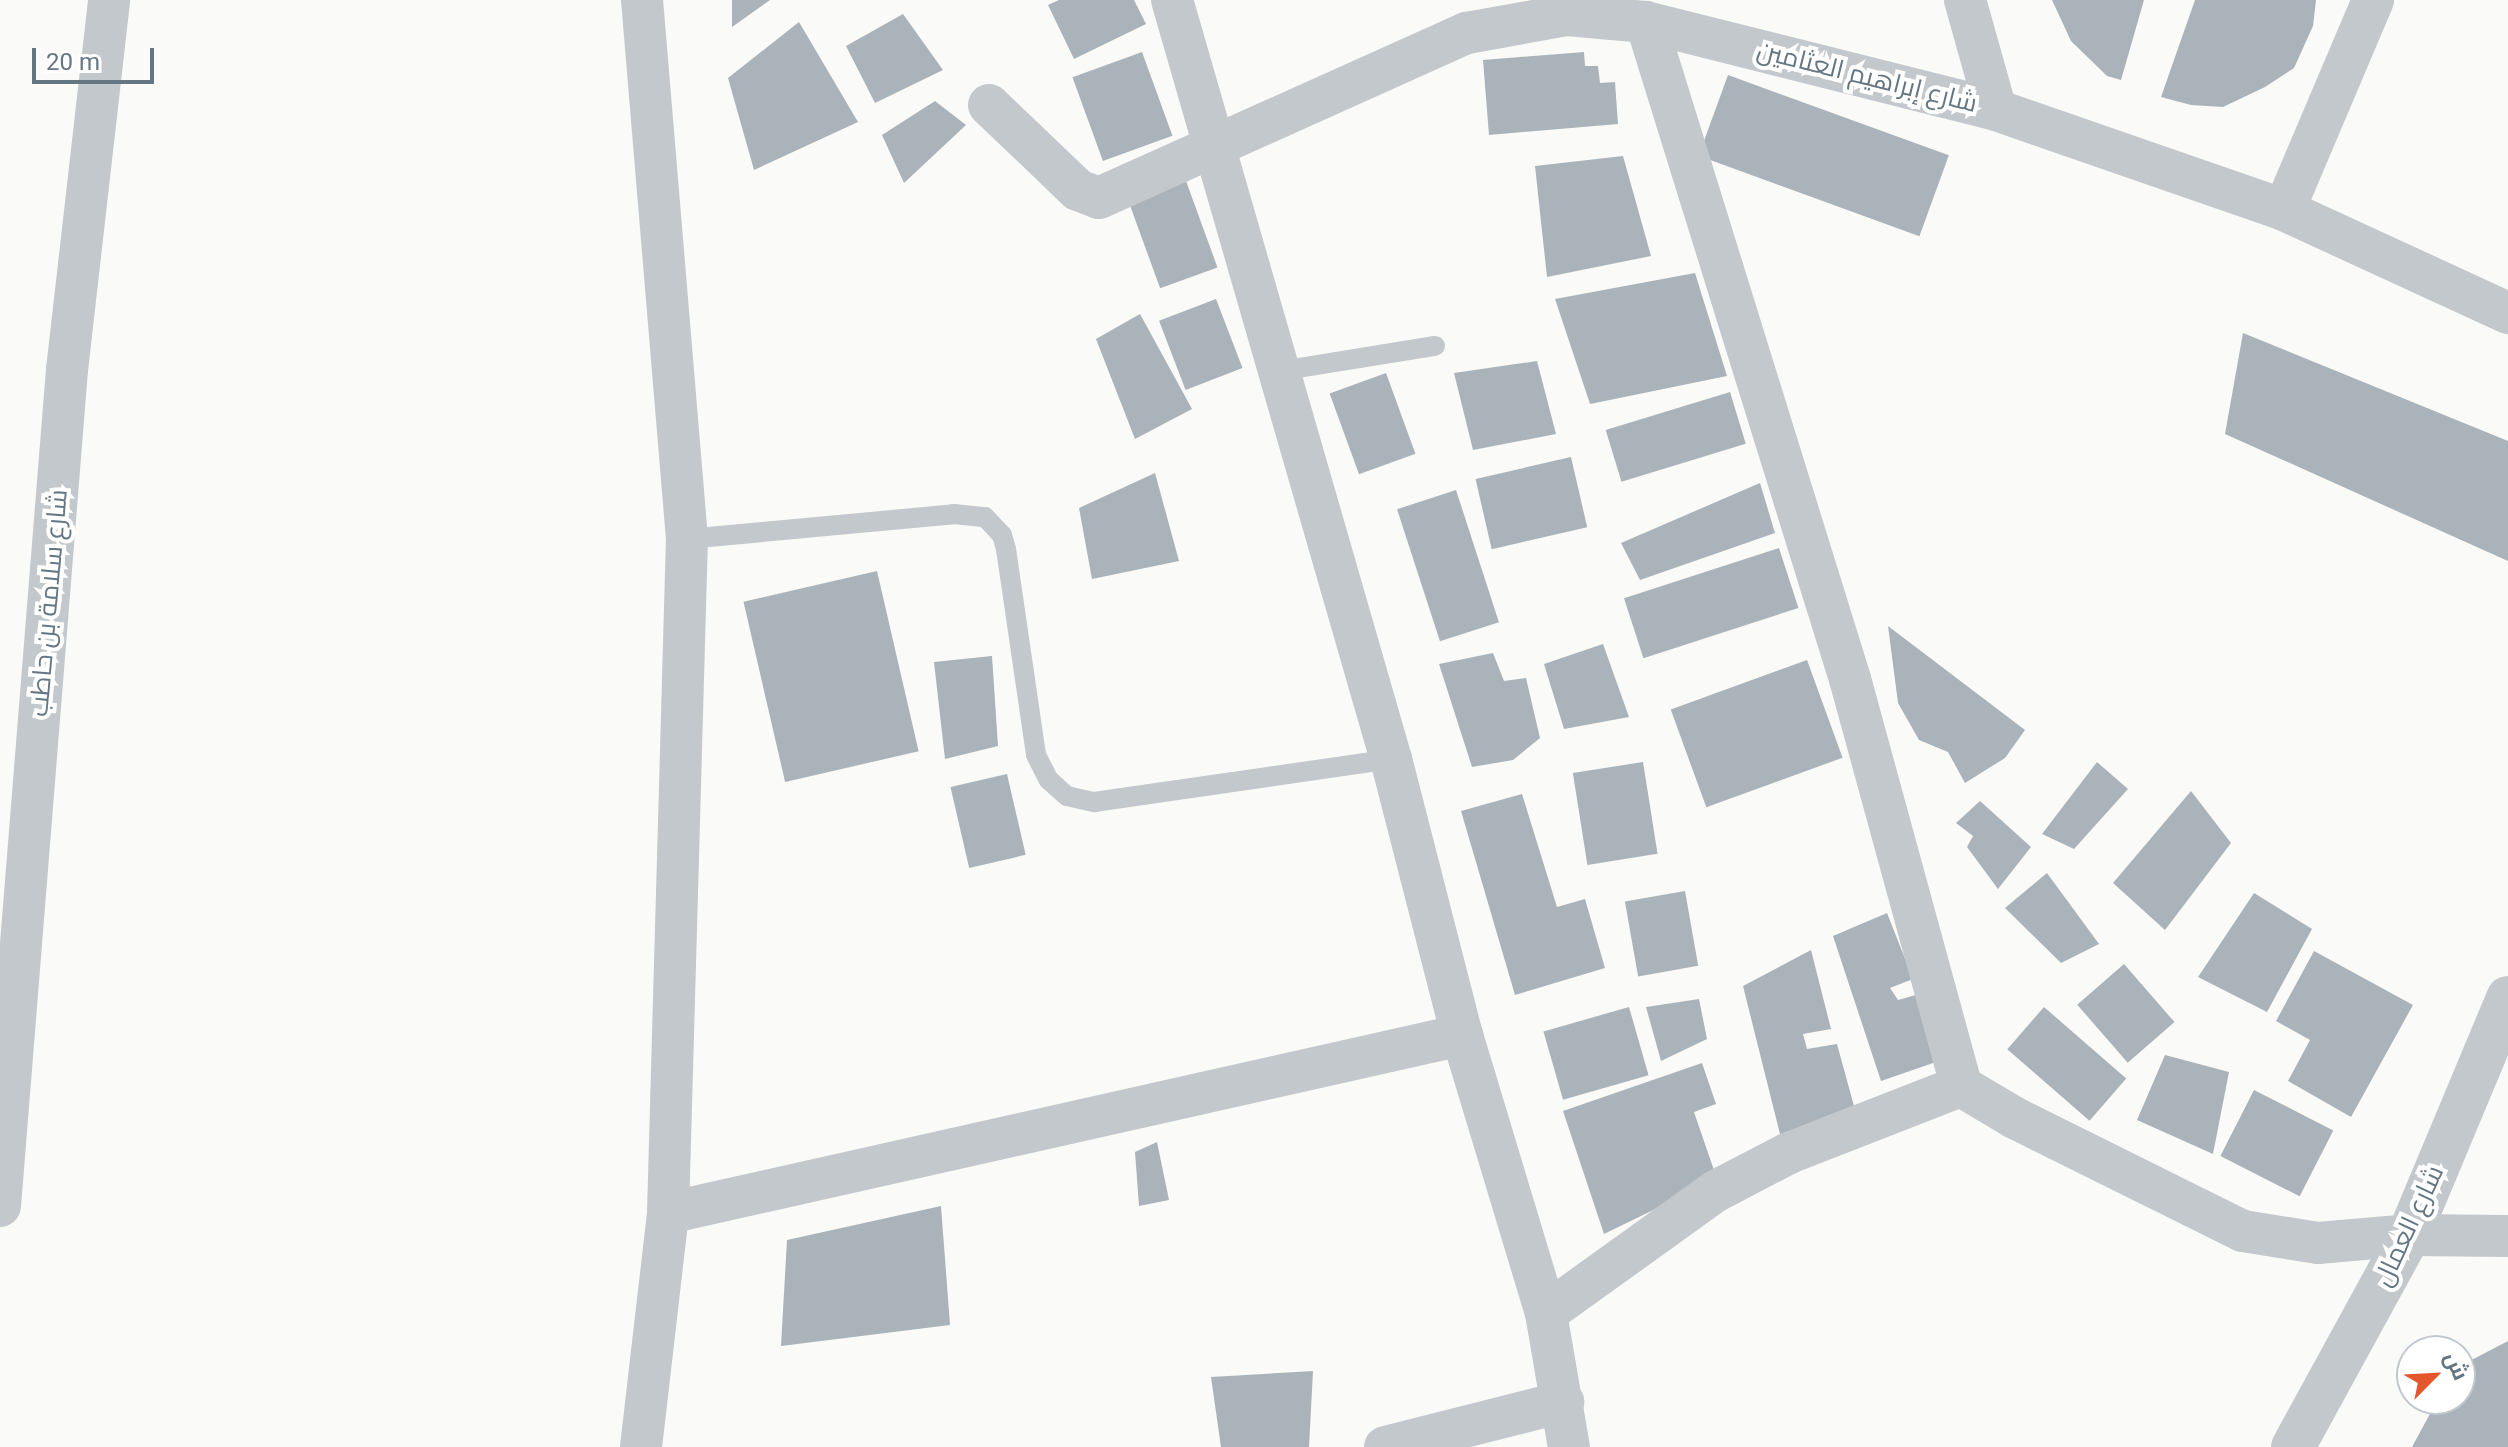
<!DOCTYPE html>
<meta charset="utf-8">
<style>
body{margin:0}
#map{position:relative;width:2508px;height:1447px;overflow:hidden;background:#fafaf8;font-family:Roboto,Cairo,sans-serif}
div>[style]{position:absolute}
.building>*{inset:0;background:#aab3b9;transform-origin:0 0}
.service>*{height:20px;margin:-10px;padding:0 10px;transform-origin:10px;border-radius:10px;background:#c3c8cc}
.minor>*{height:42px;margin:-21px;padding:0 21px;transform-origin:21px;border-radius:21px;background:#c3c8cc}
.tertiary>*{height:44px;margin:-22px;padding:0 22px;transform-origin:22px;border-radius:22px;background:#c3c8cc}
span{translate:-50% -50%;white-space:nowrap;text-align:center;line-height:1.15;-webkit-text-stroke:8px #fff;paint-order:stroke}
.street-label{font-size:26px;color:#657683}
.north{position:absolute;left:2396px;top:1335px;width:80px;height:80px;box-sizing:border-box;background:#fff;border:2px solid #c1c8cd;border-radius:50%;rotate:66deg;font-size:22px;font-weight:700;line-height:32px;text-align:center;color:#657683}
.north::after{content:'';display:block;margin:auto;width:28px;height:36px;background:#e4572e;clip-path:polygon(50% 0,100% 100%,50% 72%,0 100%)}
.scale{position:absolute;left:32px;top:48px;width:122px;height:36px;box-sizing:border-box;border:4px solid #657683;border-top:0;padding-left:10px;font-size:24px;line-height:28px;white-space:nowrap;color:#657683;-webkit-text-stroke:6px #fff;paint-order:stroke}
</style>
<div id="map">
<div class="building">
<div style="clip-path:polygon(732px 0,770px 0,732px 27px)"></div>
<div style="clip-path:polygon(1059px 0,1134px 0,1146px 24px,1074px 59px,1048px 5px)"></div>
<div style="clip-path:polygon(2052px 0,2144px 0,2121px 80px,2107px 76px,2071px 41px)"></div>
<div style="clip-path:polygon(2195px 0,2316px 0,2313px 26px,2294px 68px,2265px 87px,2223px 107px,2191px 105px,2161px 97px)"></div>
<div style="clip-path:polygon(903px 14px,943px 70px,875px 103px,846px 46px)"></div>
<div style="clip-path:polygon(799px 22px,858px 122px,754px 170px,728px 78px)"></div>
<div style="left:1142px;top:52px;width:89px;height:74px;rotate:70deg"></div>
<div style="clip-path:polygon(1584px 52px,1585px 66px,1598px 66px,1600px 83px,1615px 82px,1618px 124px,1489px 135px,1483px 60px)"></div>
<div style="left:1728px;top:75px;width:235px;height:86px;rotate:20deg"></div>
<div style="clip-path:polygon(935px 101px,966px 125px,904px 183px,882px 135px)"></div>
<div style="clip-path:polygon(1623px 156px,1651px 256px,1547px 277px,1535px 166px)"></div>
<div style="left:1186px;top:181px;width:92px;height:61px;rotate:70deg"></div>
<div style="clip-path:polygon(1695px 273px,1727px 376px,1590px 404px,1555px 299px)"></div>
<div style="left:1216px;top:299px;width:74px;height:61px;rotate:69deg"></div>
<div style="clip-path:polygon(1140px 314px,1192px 409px,1135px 439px,1096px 339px)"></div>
<div style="clip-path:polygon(2243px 333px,2508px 441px,2508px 561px,2225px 434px)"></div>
<div style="clip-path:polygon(1537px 361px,1556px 434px,1473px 450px,1454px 373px)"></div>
<div style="left:1386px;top:373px;width:86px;height:60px;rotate:70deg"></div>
<div style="left:1730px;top:392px;width:54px;height:130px;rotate:73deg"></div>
<div style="left:1571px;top:457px;width:72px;height:98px;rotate:77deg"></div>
<div style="clip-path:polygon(1155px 473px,1179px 561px,1092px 579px,1079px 508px)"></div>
<div style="clip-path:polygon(1760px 483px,1775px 533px,1640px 580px,1621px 543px)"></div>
<div style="left:1456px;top:490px;width:139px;height:62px;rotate:72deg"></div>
<div style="left:1779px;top:548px;width:63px;height:163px;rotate:72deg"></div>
<div style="left:877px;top:571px;width:185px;height:137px;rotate:77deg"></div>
<div style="clip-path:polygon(1888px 626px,2025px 730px,2005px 758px,1965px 783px,1948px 752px,1919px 740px,1898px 703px)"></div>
<div style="clip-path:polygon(1603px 644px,1629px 717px,1564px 729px,1544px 664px)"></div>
<div style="clip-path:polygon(1493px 653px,1504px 681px,1526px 678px,1540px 738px,1513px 760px,1472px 767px,1439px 664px)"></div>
<div style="clip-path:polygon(992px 656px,998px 746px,945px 759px,934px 662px)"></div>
<div style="left:1807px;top:660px;width:104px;height:145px;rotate:70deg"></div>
<div style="left:1643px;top:762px;width:93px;height:71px;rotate:81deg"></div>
<div style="clip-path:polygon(2097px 762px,2128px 789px,2074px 849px,2042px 834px)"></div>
<div style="left:1007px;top:774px;width:83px;height:58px;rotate:77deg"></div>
<div style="clip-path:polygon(2191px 791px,2231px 843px,2165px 930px,2113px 883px)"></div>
<div style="clip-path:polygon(1522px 794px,1557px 907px,1585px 899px,1605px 968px,1515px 995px,1461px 811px)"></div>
<div style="clip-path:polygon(1980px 801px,2031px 847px,1998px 889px,1967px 847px,1973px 836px,1956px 823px)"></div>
<div style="clip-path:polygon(2047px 873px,2099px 944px,2061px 963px,2005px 908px)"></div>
<div style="left:1685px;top:891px;width:76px;height:61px;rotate:80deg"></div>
<div style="clip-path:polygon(2254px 893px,2312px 929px,2267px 1012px,2198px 977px)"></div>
<div style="clip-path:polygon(1887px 913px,1913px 979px,1890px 988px,1898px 1000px,1919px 994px,1936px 1062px,1881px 1081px,1833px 936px)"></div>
<div style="clip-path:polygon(1811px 950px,1831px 1029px,1803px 1034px,1807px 1049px,1837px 1044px,1857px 1117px,1782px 1142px,1743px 986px)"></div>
<div style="clip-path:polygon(2314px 951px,2413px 1005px,2351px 1117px,2288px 1081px,2310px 1040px,2276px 1021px)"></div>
<div style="left:2124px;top:964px;width:77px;height:62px;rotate:49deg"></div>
<div style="clip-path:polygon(1699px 999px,1707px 1039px,1661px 1061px,1646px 1007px)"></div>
<div style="left:1629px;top:1007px;width:71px;height:89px;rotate:74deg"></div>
<div style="left:2044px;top:1007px;width:109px;height:56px;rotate:41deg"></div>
<div style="clip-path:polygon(2165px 1055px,2229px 1072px,2213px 1154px,2137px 1120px)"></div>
<div style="clip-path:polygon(1702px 1063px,1716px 1104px,1694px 1112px,1717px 1179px,1604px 1234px,1563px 1111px)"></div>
<div style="left:2254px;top:1090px;width:89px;height:74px;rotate:27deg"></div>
<div style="clip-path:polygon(1157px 1142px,1169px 1200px,1139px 1206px,1135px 1152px)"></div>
<div style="clip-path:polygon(941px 1206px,950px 1325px,781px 1346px,787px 1240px)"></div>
<div style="clip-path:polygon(2508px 1341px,2508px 1447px,2412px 1447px,2438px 1399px,2460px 1399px,2460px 1366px)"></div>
<div style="clip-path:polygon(1313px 1371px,1309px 1447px,1221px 1447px,1211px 1377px)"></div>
</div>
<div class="service">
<div style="left:1280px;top:371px;width:157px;rotate:-9.2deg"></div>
<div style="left:687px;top:539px;width:268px;rotate:-5.3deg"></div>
<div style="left:954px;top:514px;width:31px;rotate:6deg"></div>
<div style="left:985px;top:517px;width:25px;rotate:47deg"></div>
<div style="left:1002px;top:535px;width:15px;rotate:74deg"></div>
<div style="left:1006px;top:549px;width:208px;rotate:81.7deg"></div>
<div style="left:1036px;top:755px;width:28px;rotate:63deg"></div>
<div style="left:1049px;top:780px;width:24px;rotate:42deg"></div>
<div style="left:1067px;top:796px;width:28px;rotate:13deg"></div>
<div style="left:1094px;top:802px;width:300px;rotate:-8.2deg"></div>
</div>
<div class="minor">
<div style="left:1172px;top:0;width:790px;rotate:73.91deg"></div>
<div style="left:1391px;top:759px;width:285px;rotate:75.6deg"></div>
<div style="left:1462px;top:1035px;width:290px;rotate:73.2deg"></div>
<div style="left:1546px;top:1313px;width:136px;rotate:80.3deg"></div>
<div style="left:1965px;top:0;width:114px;rotate:74.3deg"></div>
<div style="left:1646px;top:22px;width:688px;rotate:72.75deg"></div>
<div style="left:1850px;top:679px;width:422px;rotate:74.7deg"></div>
<div style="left:1961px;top:1086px;width:63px;rotate:30.7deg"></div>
<div style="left:2015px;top:1118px;width:254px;rotate:26.4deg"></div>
<div style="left:2243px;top:1231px;width:76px;rotate:9.1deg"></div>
<div style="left:2318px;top:1243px;width:91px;rotate:-5deg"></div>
<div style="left:2409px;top:1235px;width:99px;rotate:0.6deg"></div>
<div style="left:989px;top:105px;width:123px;rotate:43.7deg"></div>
<div style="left:1078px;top:190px;width:22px;rotate:21deg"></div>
<div style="left:1099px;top:198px;width:403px;rotate:-24.2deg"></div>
<div style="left:1467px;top:33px;width:102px;rotate:-10.2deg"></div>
<div style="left:1567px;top:15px;width:79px;rotate:5.1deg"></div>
<div style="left:1646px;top:22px;width:361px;rotate:14.1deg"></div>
<div style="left:1996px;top:110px;width:305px;rotate:19.1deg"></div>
<div style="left:2284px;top:210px;width:247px;rotate:24.7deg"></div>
<div style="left:2284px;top:210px;width:228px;rotate:-67deg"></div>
<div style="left:0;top:1206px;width:839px;rotate:-85.42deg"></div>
<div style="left:67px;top:370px;width:372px;rotate:-83.5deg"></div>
<div style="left:668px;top:1213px;width:814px;rotate:-12.64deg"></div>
<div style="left:1546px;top:1313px;width:209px;rotate:-35.7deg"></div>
<div style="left:1716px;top:1191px;width:82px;rotate:-27.5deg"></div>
<div style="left:1789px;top:1153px;width:185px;rotate:-21.3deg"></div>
<div style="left:641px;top:1447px;width:236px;rotate:-83.4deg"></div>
<div style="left:668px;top:1213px;width:674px;rotate:-88.39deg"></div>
<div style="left:687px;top:539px;width:541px;rotate:-94.77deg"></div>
<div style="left:1385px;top:1447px;width:184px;rotate:-14.2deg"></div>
</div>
<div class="tertiary">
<div style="left:2293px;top:1447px;width:242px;rotate:-61.3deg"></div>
<div style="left:2409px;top:1235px;width:257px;rotate:-67.3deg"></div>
</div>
<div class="street-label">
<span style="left:1867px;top:77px;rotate:14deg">شارع إبراهيم العثامين</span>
<span style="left:49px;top:603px;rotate:-85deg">شارع سلامة بن حاطب</span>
<span style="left:2409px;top:1226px;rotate:-65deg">شارع العمال</span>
</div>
<div class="north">ش</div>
<div class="scale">20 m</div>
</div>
